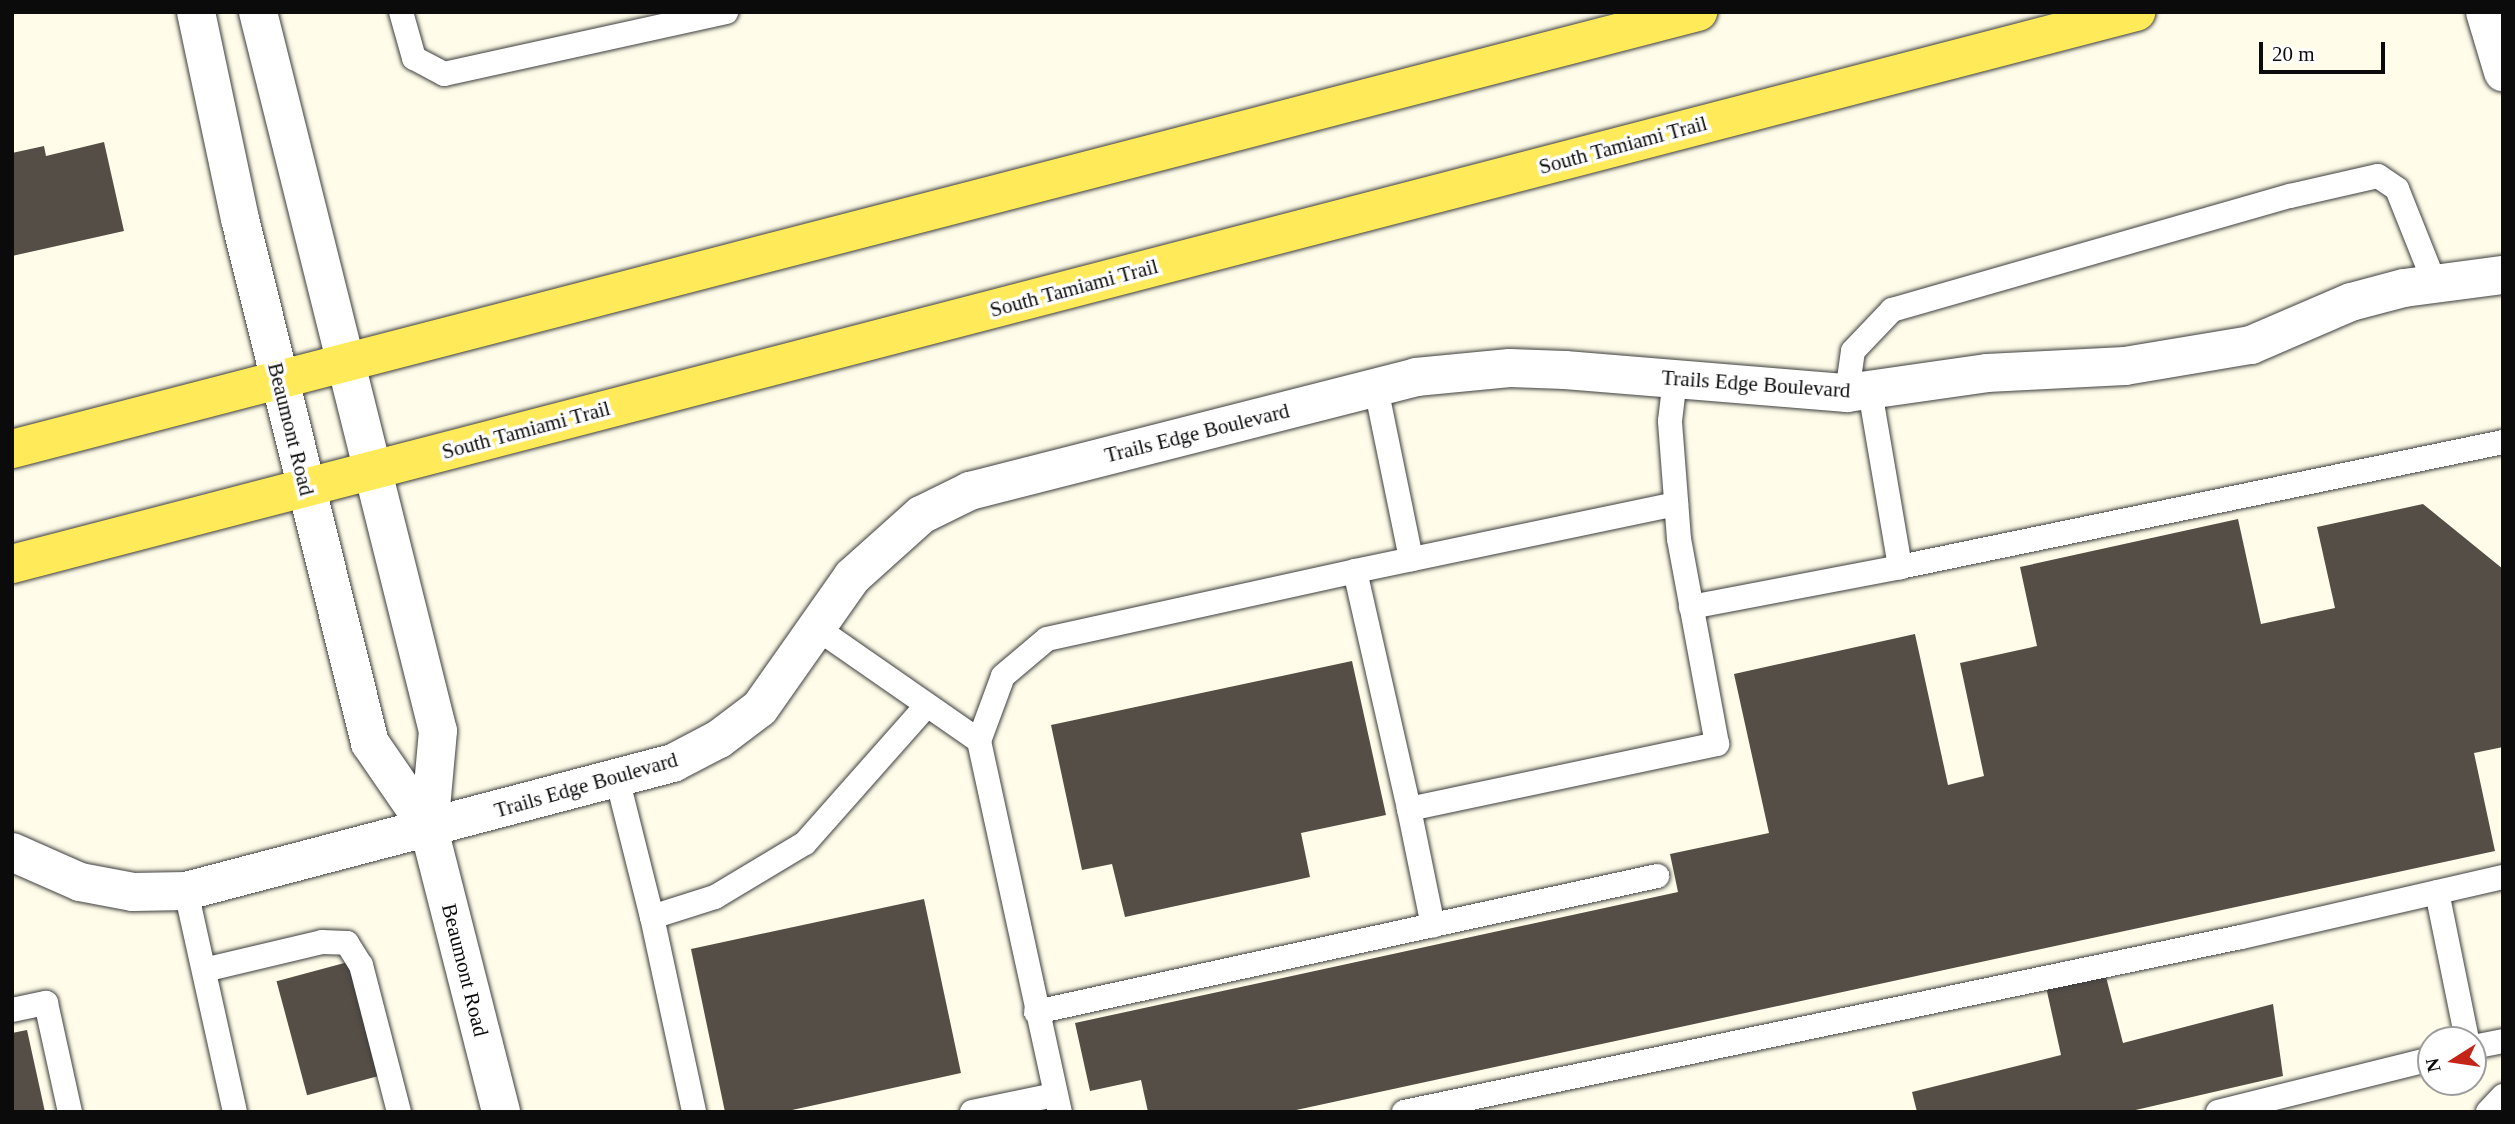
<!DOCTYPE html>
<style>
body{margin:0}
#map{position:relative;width:2515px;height:1124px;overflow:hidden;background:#fffde9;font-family:"Times New Roman",serif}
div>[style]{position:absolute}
.building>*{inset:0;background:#554e47;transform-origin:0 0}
.roads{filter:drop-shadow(0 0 2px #3e3e3e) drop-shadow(0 0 2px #3e3e3e)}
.service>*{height:24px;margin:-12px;padding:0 12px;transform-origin:12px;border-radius:12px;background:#fff}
.minor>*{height:38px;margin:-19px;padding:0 19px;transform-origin:19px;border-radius:19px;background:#fff}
.primary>*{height:38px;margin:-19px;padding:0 19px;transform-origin:19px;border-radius:19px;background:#ffea59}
span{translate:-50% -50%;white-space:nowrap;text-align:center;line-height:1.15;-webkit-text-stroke:7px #fff;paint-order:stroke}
.street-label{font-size:21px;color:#0b0b0b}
.frame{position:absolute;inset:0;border:14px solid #0b0b0b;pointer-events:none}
.north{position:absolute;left:2417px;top:1026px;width:70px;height:70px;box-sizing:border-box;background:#fff;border:2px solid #9d9d9d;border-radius:50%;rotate:258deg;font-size:19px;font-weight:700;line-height:28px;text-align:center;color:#0b0b0b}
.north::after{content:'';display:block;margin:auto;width:24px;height:32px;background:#c52519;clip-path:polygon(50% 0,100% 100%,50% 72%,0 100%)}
.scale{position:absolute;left:2259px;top:42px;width:126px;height:32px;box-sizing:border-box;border:4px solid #0b0b0b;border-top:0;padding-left:9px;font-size:21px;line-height:24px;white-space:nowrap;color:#0b0b0b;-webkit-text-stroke:5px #fff;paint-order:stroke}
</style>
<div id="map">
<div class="building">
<div style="clip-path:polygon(104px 142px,124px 231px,12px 256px,12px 153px,44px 146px,46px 156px)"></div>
<div style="clip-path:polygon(2423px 504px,2503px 569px,2503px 747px,2474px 753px,2495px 851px,1287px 1112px,1148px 1112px,1141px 1080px,1090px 1091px,1075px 1023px,1678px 892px,1670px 854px,1769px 833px,1734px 674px,1915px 634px,1948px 785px,1984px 776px,1960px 663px,2037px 646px,2020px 567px,2238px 519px,2261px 624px,2335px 608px,2317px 527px)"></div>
<div style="clip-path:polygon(1352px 661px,1386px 815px,1301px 833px,1310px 877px,1125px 917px,1112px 864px,1082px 870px,1051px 725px)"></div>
<div style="clip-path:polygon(924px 899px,961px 1073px,783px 1112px,725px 1112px,691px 949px)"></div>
<div style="left:348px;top:962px;width:118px;height:74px;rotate:75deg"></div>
<div style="clip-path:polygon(2105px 973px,2123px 1043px,2273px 1004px,2283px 1076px,2127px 1112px,1917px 1112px,1912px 1092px,2061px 1055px,2046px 987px)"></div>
<div style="clip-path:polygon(27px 1030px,45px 1112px,12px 1112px,12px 1033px)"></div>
</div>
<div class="roads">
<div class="service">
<div style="left:401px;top:12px;width:48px;rotate:74.2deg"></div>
<div style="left:414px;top:58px;width:34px;rotate:28deg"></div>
<div style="left:444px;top:74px;width:289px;rotate:-12.4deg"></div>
<div style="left:1376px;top:388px;width:175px;rotate:78.4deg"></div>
<div style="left:1870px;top:391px;width:179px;rotate:80.3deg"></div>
<div style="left:1900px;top:567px;width:616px;rotate:-11.71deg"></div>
<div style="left:1847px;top:393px;width:42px;rotate:-81.9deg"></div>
<div style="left:1853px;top:351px;width:57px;rotate:-46.4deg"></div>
<div style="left:1892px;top:310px;width:414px;rotate:-16deg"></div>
<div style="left:2290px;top:196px;width:90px;rotate:-12.8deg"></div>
<div style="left:2378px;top:176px;width:23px;rotate:34deg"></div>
<div style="left:2397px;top:189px;width:102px;rotate:68.2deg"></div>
<div style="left:1355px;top:571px;width:328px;rotate:-11.8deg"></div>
<div style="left:1691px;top:607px;width:213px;rotate:-10.8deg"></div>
<div style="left:818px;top:629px;width:196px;rotate:34.8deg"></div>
<div style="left:979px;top:741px;width:380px;rotate:77.7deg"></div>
<div style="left:979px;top:741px;width:69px;rotate:-69.7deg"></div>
<div style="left:1003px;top:676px;width:57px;rotate:-40.1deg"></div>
<div style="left:1047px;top:639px;width:315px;rotate:-12.4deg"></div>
<div style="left:1355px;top:571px;width:244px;rotate:77.2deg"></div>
<div style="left:1409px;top:809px;width:315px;rotate:-11.9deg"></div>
<div style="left:1717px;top:744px;width:208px;rotate:-100.5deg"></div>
<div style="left:1679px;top:539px;width:118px;rotate:-94.4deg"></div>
<div style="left:1670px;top:421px;width:42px;rotate:-83.2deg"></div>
<div style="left:617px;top:778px;width:143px;rotate:75.9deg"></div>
<div style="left:652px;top:917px;width:66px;rotate:-17.6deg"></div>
<div style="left:715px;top:897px;width:105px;rotate:-31deg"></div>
<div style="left:805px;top:843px;width:184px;rotate:-48.5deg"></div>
<div style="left:1409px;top:809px;width:119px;rotate:78.4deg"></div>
<div style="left:186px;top:891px;width:226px;rotate:77.5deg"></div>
<div style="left:2437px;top:892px;width:151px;rotate:78.5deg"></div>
<div style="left:652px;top:917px;width:199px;rotate:77.8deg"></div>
<div style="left:204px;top:970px;width:121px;rotate:-13.3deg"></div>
<div style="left:322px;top:942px;width:25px;rotate:2deg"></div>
<div style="left:347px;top:943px;width:26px;rotate:58deg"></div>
<div style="left:361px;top:965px;width:152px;rotate:75.5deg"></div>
<div style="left:12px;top:1010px;width:35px;rotate:-12deg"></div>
<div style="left:46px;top:1003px;width:112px;rotate:77.6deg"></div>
<div style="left:1036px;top:1012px;width:636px;rotate:-12.35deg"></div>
<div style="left:2473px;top:1047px;width:31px;rotate:-11deg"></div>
<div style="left:972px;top:1112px;width:84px;rotate:-11.7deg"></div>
<div style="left:1404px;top:1112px;width:855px;rotate:-11.81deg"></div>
<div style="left:2241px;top:937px;width:269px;rotate:-12.9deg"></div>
<div style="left:2218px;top:1112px;width:219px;rotate:-14deg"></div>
<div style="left:2488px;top:1112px;width:22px;rotate:-47deg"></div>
</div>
<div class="minor">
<div style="left:196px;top:12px;width:212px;rotate:78deg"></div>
<div style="left:240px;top:219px;width:540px;rotate:76.07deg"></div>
<div style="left:370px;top:743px;width:104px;rotate:55.5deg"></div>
<div style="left:258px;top:12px;width:741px;rotate:75.95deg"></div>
<div style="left:438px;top:731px;width:98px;rotate:95.2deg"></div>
<div style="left:429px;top:829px;width:292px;rotate:75.7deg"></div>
<div style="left:2485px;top:12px;width:63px;rotate:73.3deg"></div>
<div style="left:12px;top:852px;width:74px;rotate:23.8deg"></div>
<div style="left:80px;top:882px;width:54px;rotate:10.7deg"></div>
<div style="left:133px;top:892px;width:53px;rotate:-1.1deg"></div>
<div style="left:186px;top:891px;width:504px;rotate:-14.73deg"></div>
<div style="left:673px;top:763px;width:52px;rotate:-27.6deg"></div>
<div style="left:719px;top:739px;width:51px;rotate:-37.1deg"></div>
<div style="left:760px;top:708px;width:160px;rotate:-54.9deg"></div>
<div style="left:852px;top:577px;width:93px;rotate:-41.9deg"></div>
<div style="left:921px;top:515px;width:55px;rotate:-26.1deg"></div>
<div style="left:970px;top:491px;width:460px;rotate:-14.3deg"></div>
<div style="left:1416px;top:377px;width:94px;rotate:-5.5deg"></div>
<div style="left:1510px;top:368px;width:55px;rotate:2.1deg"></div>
<div style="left:1565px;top:370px;width:283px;rotate:4.7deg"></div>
<div style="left:1847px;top:393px;width:141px;rotate:-8.1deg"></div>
<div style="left:1987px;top:373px;width:138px;rotate:-2.9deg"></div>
<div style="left:2125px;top:366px;width:128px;rotate:-9.5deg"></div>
<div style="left:2251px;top:345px;width:109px;rotate:-23.3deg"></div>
<div style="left:2351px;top:302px;width:55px;rotate:-14.8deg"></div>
<div style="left:2404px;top:288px;width:100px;rotate:-7.5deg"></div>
</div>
<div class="primary">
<div style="left:12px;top:449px;width:1742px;rotate:-14.53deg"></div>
<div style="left:12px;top:564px;width:2195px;rotate:-14.57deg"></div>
</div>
</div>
<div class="street-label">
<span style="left:1623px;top:145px;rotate:-15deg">South Tamiami Trail</span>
<span style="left:1074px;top:288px;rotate:-15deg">South Tamiami Trail</span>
<span style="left:1756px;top:384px;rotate:4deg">Trails Edge Boulevard</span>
<span style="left:291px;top:429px;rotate:76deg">Beaumont Road</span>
<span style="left:526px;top:430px;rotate:-15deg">South Tamiami Trail</span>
<span style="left:1197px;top:433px;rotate:-14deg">Trails Edge Boulevard</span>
<span style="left:586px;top:785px;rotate:-16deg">Trails Edge Boulevard</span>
<span style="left:465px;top:970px;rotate:76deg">Beaumont Road</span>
</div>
<div class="frame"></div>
<div class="north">N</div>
<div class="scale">20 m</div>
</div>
